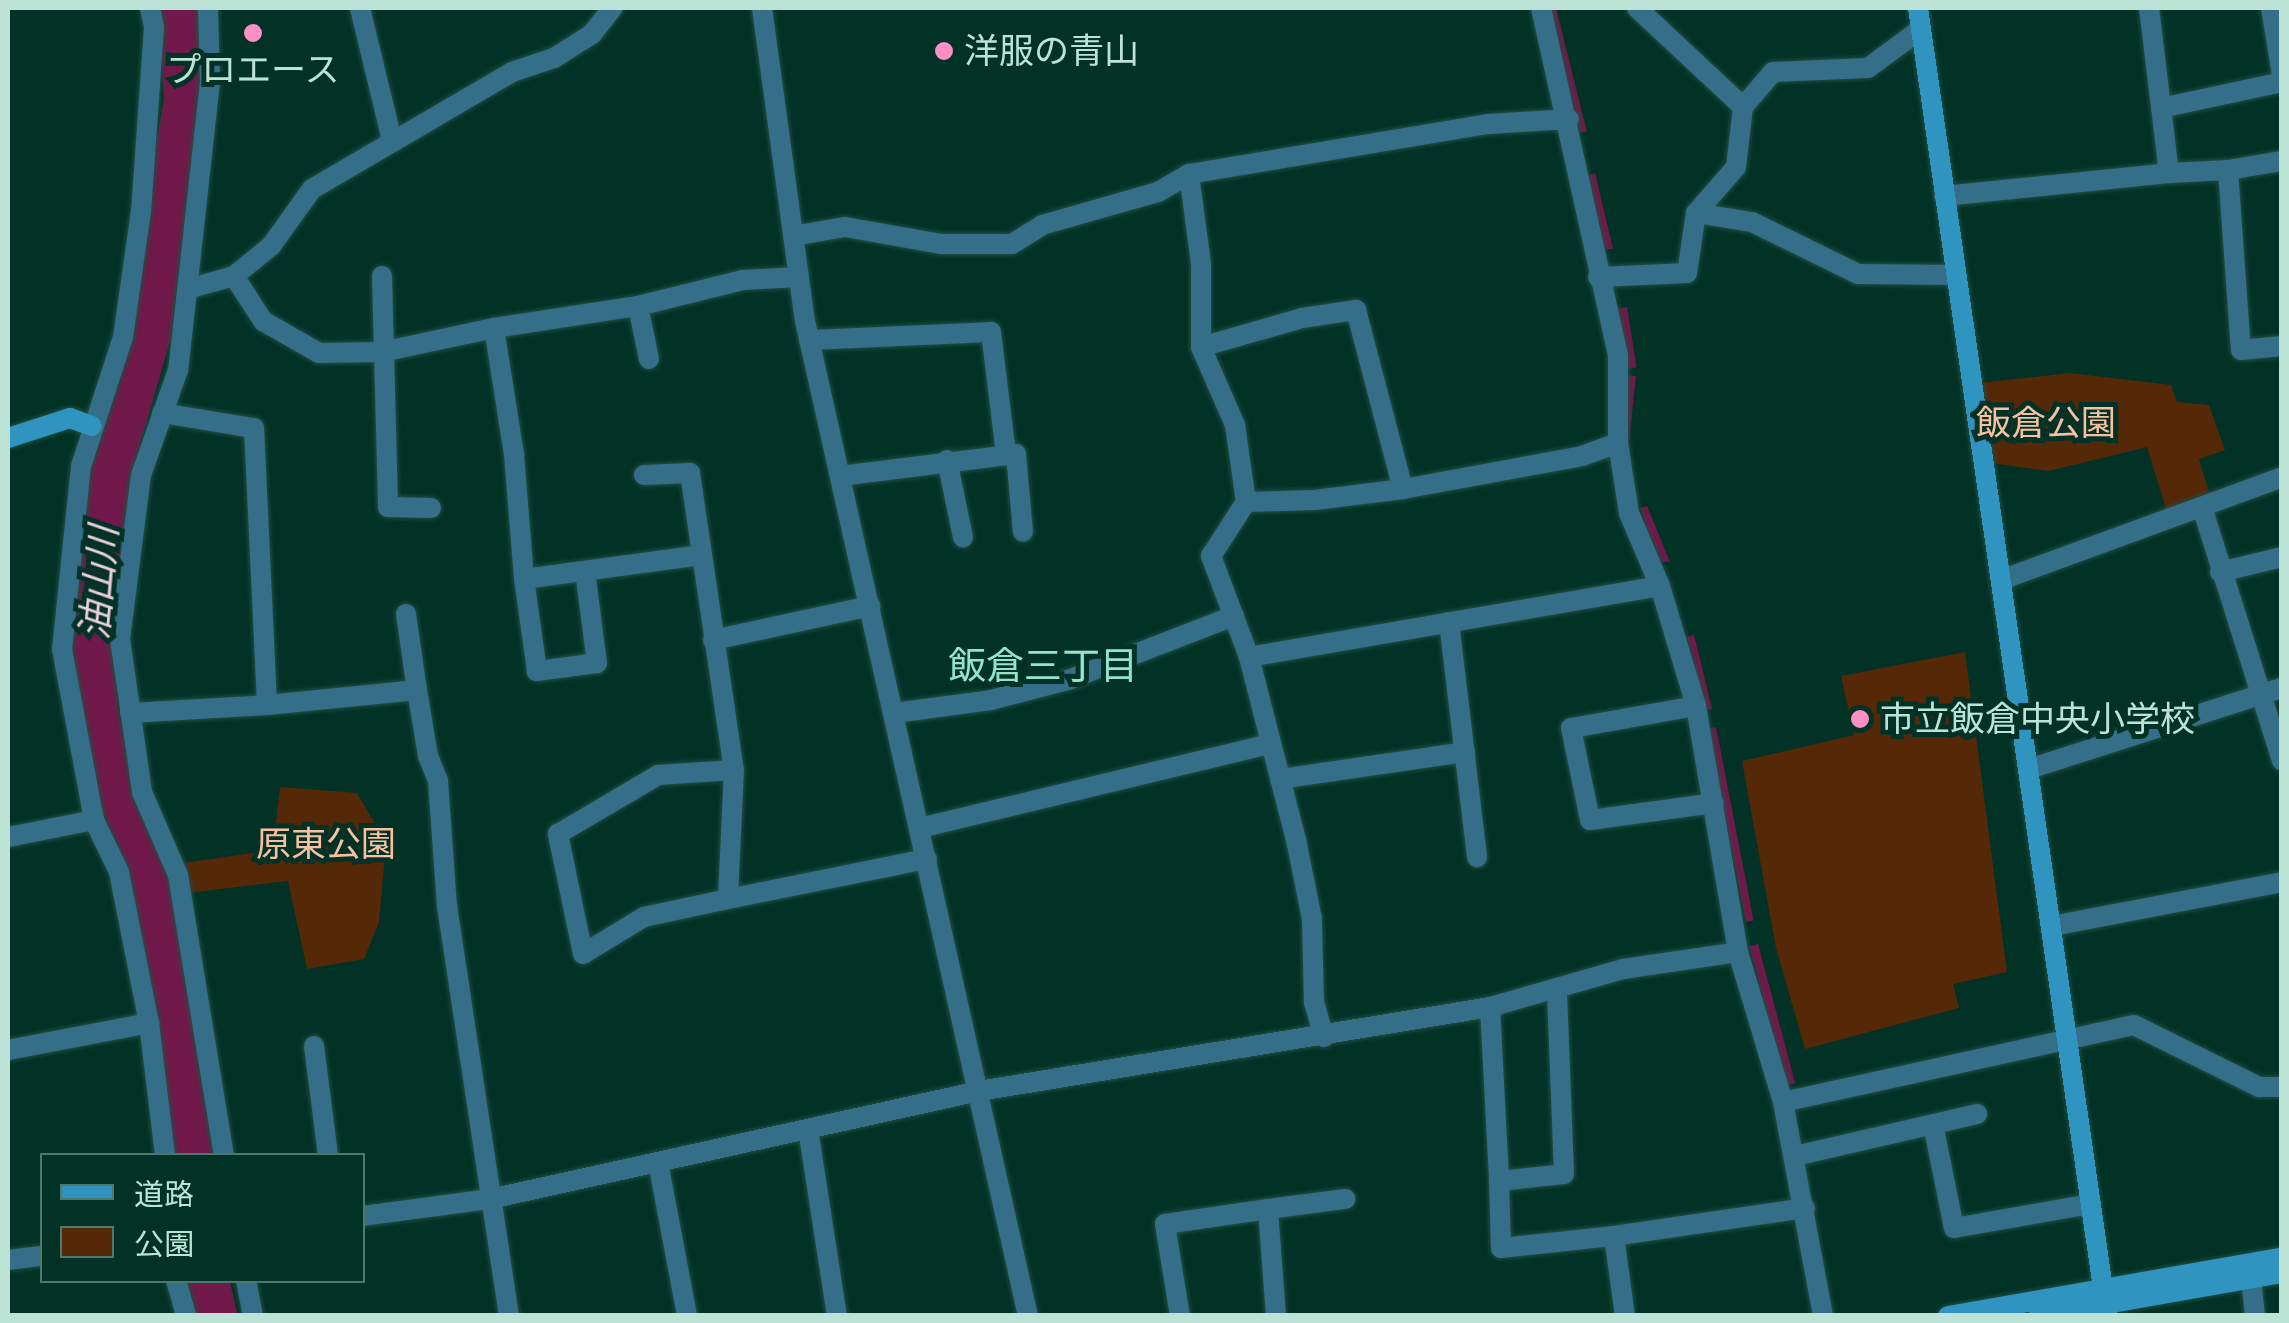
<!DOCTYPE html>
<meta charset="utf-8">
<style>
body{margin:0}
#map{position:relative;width:2289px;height:1323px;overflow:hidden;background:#023226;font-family:"DejaVu Sans","Noto Sans JP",sans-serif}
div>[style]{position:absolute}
.green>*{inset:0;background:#552808}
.water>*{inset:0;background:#71194a;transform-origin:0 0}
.river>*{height:42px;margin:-21px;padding:0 21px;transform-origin:21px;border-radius:21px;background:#71194a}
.roads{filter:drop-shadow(0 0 2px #204e42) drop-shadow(0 0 2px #204e42)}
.street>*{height:20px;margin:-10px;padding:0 10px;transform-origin:10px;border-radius:10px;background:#356e89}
.secondary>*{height:20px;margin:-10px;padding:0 10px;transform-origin:10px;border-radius:10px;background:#2f94bf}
.dots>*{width:28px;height:28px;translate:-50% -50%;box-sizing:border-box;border:5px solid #023226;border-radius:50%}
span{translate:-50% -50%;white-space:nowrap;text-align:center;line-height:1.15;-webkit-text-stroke:10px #023226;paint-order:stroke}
.poi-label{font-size:35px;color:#bce3d5}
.left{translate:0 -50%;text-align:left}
.park-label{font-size:35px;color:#f8c0a1}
.water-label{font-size:38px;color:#edcedb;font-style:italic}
.neighbourhood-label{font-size:38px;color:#92e5c9}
.frame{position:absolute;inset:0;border:10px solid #bce3d5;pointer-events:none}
.legend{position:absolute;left:40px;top:1153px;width:325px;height:130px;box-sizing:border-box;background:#023226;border:2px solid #4c796c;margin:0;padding:12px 18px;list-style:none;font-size:30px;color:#bce3d5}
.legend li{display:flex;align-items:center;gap:20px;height:50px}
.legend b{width:50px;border:2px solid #4c796c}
</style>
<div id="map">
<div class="green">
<div style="clip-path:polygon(2070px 373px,2171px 385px,2177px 402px,2209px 405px,2225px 450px,2199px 459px,2210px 495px,2166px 509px,2147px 447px,2049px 471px,1991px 463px,1979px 383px)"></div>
<div style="clip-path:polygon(1965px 652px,2007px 972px,1953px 984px,1959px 1008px,1805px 1049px,1776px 948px,1742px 761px,1854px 735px,1841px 676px)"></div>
<div style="clip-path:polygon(280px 787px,357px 793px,386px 843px,379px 922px,364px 959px,307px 969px,288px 881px,187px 893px,184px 863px,273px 850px)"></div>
</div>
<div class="water">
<div style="clip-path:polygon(1548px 8px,1556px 8px,1587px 132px,1580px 132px)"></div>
<div style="clip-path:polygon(1595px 173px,1613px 249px,1604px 249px,1588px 176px)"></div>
<div style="left:1627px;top:307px;width:61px;height:9px;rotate:81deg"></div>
<div style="left:1627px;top:375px;width:9px;height:113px;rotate:6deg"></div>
<div style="clip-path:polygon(1647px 506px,1670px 562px,1658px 561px,1640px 508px)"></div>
<div style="left:1694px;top:635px;width:76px;height:7px;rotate:76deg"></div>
<div style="left:1716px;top:727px;width:197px;height:8px;rotate:79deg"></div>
<div style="left:1758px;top:944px;width:144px;height:9px;rotate:75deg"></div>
</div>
<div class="river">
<div style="left:179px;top:8px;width:92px;rotate:86.3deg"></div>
<div style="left:185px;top:100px;width:134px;rotate:99.9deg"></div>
<div style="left:162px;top:232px;width:104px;rotate:96.6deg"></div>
<div style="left:150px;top:335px;width:140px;rotate:106.2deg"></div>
<div style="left:111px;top:469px;width:160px;rotate:97.2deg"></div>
<div style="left:91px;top:628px;width:89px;rotate:85.5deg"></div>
<div style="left:98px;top:717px;width:101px;rotate:75.7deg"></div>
<div style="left:123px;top:815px;width:79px;rotate:70deg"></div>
<div style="left:150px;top:889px;width:138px;rotate:78.3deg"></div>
<div style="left:178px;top:1024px;width:133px;rotate:83.9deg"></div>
<div style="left:208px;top:1280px;width:37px;rotate:77deg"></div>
</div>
<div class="roads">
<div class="street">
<div style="left:150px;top:8px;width:19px;rotate:78deg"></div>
<div style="left:154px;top:27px;width:184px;rotate:94deg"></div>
<div style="left:141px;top:211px;width:127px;rotate:98.1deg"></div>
<div style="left:123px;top:337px;width:136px;rotate:108deg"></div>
<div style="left:81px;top:466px;width:184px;rotate:95.9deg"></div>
<div style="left:62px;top:649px;width:174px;rotate:79.4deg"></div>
<div style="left:94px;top:820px;width:58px;rotate:64.3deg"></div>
<div style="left:119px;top:872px;width:154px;rotate:78.8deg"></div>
<div style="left:149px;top:1023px;width:134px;rotate:83.1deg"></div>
<div style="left:208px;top:8px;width:74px;rotate:88.5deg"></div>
<div style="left:210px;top:82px;width:290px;rotate:96.3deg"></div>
<div style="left:178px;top:370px;width:111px;rotate:109.4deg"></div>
<div style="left:141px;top:475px;width:165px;rotate:97.3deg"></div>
<div style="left:120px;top:639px;width:155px;rotate:81.8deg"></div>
<div style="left:142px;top:792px;width:90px;rotate:66.6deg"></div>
<div style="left:178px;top:875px;width:285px;rotate:80.7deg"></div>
<div style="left:360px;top:8px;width:136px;rotate:76.4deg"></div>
<div style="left:762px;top:8px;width:316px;rotate:82.2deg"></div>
<div style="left:805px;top:321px;width:1020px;rotate:77.37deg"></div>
<div style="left:1541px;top:8px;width:356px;rotate:77.5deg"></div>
<div style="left:1618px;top:356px;width:87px;rotate:90deg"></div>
<div style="left:1618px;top:443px;width:71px;rotate:81.1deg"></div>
<div style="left:1629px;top:513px;width:79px;rotate:67deg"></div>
<div style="left:1660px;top:586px;width:125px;rotate:73.3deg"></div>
<div style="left:1696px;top:706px;width:250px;rotate:80.3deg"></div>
<div style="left:1738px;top:952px;width:157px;rotate:73.3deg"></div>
<div style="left:1783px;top:1102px;width:218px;rotate:79.4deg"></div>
<div style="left:1637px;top:8px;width:145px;rotate:43deg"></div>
<div style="left:2271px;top:8px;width:68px;rotate:80.7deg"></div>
<div style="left:2161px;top:108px;width:124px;rotate:-12.1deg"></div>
<div style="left:2228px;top:170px;width:55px;rotate:-9.5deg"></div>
<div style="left:2169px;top:173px;width:59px;rotate:-2.9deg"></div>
<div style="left:2228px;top:170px;width:180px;rotate:85.9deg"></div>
<div style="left:2241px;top:350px;width:41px;rotate:-5.6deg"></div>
<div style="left:1944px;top:196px;width:226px;rotate:-5.8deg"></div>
<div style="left:2169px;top:173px;width:166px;rotate:-96.9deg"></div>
<div style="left:1696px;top:213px;width:57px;rotate:9.1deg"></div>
<div style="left:1752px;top:222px;width:118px;rotate:26.1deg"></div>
<div style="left:1858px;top:274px;width:98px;rotate:0.6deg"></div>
<div style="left:793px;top:236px;width:53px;rotate:-9.8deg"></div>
<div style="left:845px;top:227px;width:97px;rotate:10deg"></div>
<div style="left:941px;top:244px;width:71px"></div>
<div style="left:1012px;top:244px;width:36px;rotate:-32deg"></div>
<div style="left:1042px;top:225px;width:121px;rotate:-15.9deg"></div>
<div style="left:1158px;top:192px;width:36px;rotate:-30deg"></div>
<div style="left:234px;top:276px;width:54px;rotate:57.2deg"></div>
<div style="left:263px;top:321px;width:64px;rotate:29.7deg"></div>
<div style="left:319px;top:353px;width:63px;rotate:-0.9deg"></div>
<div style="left:382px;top:352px;width:115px;rotate:-12.1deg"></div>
<div style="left:494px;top:328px;width:146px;rotate:-8.7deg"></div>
<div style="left:638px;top:306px;width:108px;rotate:-13.9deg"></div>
<div style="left:743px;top:280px;width:56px;rotate:-3.1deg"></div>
<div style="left:382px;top:276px;width:231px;rotate:88.5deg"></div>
<div style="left:388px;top:507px;width:43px;rotate:1.3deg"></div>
<div style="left:1598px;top:277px;width:89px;rotate:-2.6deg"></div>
<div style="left:1687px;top:273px;width:61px;rotate:-81.5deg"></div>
<div style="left:1696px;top:213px;width:61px;rotate:-49deg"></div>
<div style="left:1736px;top:167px;width:60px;rotate:-83.3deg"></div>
<div style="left:1743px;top:107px;width:46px;rotate:-49.4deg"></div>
<div style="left:1773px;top:72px;width:95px;rotate:-2.4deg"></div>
<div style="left:1868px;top:68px;width:66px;rotate:-36.3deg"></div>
<div style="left:188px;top:289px;width:48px;rotate:-15.8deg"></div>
<div style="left:234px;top:276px;width:48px;rotate:-39deg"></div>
<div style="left:271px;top:246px;width:70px;rotate:-54.3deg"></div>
<div style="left:312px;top:189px;width:232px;rotate:-30.3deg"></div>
<div style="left:512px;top:72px;width:44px;rotate:-18.4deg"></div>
<div style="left:554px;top:58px;width:45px;rotate:-32.3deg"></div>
<div style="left:592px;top:34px;width:33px;rotate:-52deg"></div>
<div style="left:638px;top:306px;width:54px;rotate:78.3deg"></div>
<div style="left:494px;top:328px;width:128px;rotate:81deg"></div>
<div style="left:514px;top:454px;width:125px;rotate:85.4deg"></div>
<div style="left:809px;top:340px;width:182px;rotate:-2.5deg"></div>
<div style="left:991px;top:332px;width:124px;rotate:83deg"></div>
<div style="left:1201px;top:347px;width:105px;rotate:-16deg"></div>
<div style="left:1302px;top:318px;width:55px;rotate:-8.4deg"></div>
<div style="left:1356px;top:310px;width:185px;rotate:75.3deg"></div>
<div style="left:162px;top:413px;width:93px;rotate:9.3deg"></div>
<div style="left:254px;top:428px;width:277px;rotate:87.3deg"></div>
<div style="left:947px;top:460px;width:79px;rotate:78.3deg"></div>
<div style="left:644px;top:475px;width:46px;rotate:-2.5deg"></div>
<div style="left:690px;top:473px;width:300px;rotate:81.6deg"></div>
<div style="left:840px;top:476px;width:177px;rotate:-7.1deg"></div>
<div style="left:1016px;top:454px;width:78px;rotate:84.9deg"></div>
<div style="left:1246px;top:502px;width:69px;rotate:-1.7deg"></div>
<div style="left:1315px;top:500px;width:89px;rotate:-7.1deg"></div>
<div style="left:1403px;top:489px;width:182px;rotate:-10.4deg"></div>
<div style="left:1582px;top:456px;width:38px;rotate:-20deg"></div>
<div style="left:2202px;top:507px;width:266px;rotate:72.5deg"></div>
<div style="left:585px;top:571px;width:93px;rotate:82.6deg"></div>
<div style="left:597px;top:663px;width:61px;rotate:172.4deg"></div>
<div style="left:537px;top:671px;width:93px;rotate:-98deg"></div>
<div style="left:524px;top:579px;width:179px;rotate:-7.7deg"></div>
<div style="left:2220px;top:572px;width:64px;rotate:-13.6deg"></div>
<div style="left:2001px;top:580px;width:299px;rotate:-20.1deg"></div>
<div style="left:406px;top:614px;width:77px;rotate:81.8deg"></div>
<div style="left:1449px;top:622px;width:237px;rotate:83.2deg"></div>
<div style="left:713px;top:640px;width:161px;rotate:-12.2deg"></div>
<div style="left:1249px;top:657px;width:417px;rotate:-9.8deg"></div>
<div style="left:1696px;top:706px;width:127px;rotate:170deg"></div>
<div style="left:1571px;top:728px;width:94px;rotate:78.3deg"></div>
<div style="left:1590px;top:820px;width:125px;rotate:-7.8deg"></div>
<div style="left:130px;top:713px;width:137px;rotate:-3.3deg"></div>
<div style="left:267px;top:705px;width:151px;rotate:-5.7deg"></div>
<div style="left:417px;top:690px;width:67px;rotate:80.5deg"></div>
<div style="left:428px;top:756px;width:27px;rotate:68deg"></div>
<div style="left:438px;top:781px;width:125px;rotate:85.9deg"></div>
<div style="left:447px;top:906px;width:415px;rotate:81.4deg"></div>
<div style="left:894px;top:713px;width:98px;rotate:-7.6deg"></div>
<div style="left:991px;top:700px;width:80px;rotate:-14.6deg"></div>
<div style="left:1068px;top:680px;width:178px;rotate:-21.1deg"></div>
<div style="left:2029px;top:769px;width:266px;rotate:-17.8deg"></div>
<div style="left:1280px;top:779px;width:187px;rotate:-8.3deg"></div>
<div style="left:920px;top:828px;width:361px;rotate:-13.5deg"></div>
<div style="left:8px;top:837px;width:88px;rotate:-11.2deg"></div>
<div style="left:728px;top:899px;width:86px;rotate:167.9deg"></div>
<div style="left:644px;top:917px;width:71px;rotate:148.8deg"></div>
<div style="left:583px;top:954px;width:123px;rotate:-101.8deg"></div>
<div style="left:558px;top:834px;width:116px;rotate:-30.5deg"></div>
<div style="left:658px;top:775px;width:76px;rotate:-3.8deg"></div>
<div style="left:734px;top:770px;width:129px;rotate:92.7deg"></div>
<div style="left:728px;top:899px;width:203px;rotate:-11.4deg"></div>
<div style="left:2052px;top:926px;width:234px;rotate:-10.8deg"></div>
<div style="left:1490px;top:1007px;width:174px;rotate:87deg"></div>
<div style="left:1499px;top:1181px;width:65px;rotate:-6.1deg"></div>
<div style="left:1564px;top:1174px;width:186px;rotate:-92.2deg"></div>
<div style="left:1324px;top:1037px;width:35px;rotate:-106deg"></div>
<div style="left:1314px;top:1003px;width:84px;rotate:-91.4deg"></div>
<div style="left:1312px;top:919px;width:81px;rotate:-101.4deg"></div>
<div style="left:1296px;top:840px;width:189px;rotate:-104.4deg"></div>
<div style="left:1249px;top:657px;width:108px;rotate:-110.6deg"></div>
<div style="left:1211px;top:556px;width:64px;rotate:-57.1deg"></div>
<div style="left:1246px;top:502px;width:78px;rotate:-98.1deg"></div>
<div style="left:1235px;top:425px;width:85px;rotate:-113.6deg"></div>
<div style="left:1201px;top:347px;width:83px;rotate:-90deg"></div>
<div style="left:1201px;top:264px;width:91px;rotate:-97.6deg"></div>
<div style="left:1189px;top:174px;width:303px;rotate:-9.5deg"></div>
<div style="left:1488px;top:124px;width:81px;rotate:-3.5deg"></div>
<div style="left:314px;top:1046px;width:111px;rotate:82.7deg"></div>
<div style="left:8px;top:1050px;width:144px;rotate:-10.8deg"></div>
<div style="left:1783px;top:1102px;width:359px;rotate:-12.4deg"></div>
<div style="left:2134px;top:1025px;width:140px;rotate:26.4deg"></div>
<div style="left:2259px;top:1087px;width:23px"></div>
<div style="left:1933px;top:1124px;width:106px;rotate:78.6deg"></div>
<div style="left:1954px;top:1228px;width:138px;rotate:-10deg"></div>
<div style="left:808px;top:1129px;width:189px;rotate:81.2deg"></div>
<div style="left:1795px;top:1156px;width:187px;rotate:-13deg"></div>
<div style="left:658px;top:1162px;width:157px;rotate:79.3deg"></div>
<div style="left:1499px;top:1181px;width:67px;rotate:88.3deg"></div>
<div style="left:1501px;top:1248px;width:114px;rotate:-6.1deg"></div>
<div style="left:1614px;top:1236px;width:81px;rotate:82.2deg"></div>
<div style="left:362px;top:1216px;width:129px;rotate:-7.6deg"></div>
<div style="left:490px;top:1199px;width:501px;rotate:-12.45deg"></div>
<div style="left:979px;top:1091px;width:518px;rotate:-9.33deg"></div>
<div style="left:1490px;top:1007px;width:138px;rotate:-15.9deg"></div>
<div style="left:1623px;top:969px;width:116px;rotate:-8.4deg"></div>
<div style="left:1614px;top:1236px;width:193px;rotate:-8.3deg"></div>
<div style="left:8px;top:1260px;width:34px;rotate:-7deg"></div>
<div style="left:2251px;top:1278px;width:38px;rotate:84deg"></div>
<div style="left:176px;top:1280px;width:37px;rotate:74deg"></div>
<div style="left:246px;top:1280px;width:37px;rotate:79deg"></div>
<div style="left:1180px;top:1316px;width:93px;rotate:-99.3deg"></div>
<div style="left:1165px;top:1224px;width:104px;rotate:-8.3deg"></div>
<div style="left:1276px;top:1316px;width:107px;rotate:-94.3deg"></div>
<div style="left:1268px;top:1209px;width:78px;rotate:-7.4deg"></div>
</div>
<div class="secondary">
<div style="left:1918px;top:8px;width:1322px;rotate:81.78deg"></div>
<div style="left:8px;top:438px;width:65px;rotate:-17.9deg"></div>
<div style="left:70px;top:418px;width:23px;rotate:20deg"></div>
<div style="left:1948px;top:1316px;width:339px;rotate:-9.9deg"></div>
<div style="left:2038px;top:1316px;width:248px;rotate:-10deg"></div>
</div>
</div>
<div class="dots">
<div style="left:253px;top:33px;background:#fc8fc3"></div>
<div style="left:944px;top:51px;background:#fc8fc3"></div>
<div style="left:1860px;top:719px;background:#fc8fc3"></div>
</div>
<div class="poi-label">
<span class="left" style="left:964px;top:51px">洋服の青山</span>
<span style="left:253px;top:70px">プロエース</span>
<span class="left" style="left:1880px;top:719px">市立飯倉中央小学校</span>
</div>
<div class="park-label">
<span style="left:2046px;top:423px">飯倉公園</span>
<span style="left:326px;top:844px">原東公園</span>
</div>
<div class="water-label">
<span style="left:100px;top:583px;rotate:-85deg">油山川</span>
</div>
<div class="neighbourhood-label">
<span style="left:1043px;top:667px">飯倉三丁目</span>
</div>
<div class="frame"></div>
<ul class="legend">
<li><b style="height:12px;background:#2f94bf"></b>道路</li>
<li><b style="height:28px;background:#552808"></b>公園</li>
</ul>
</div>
